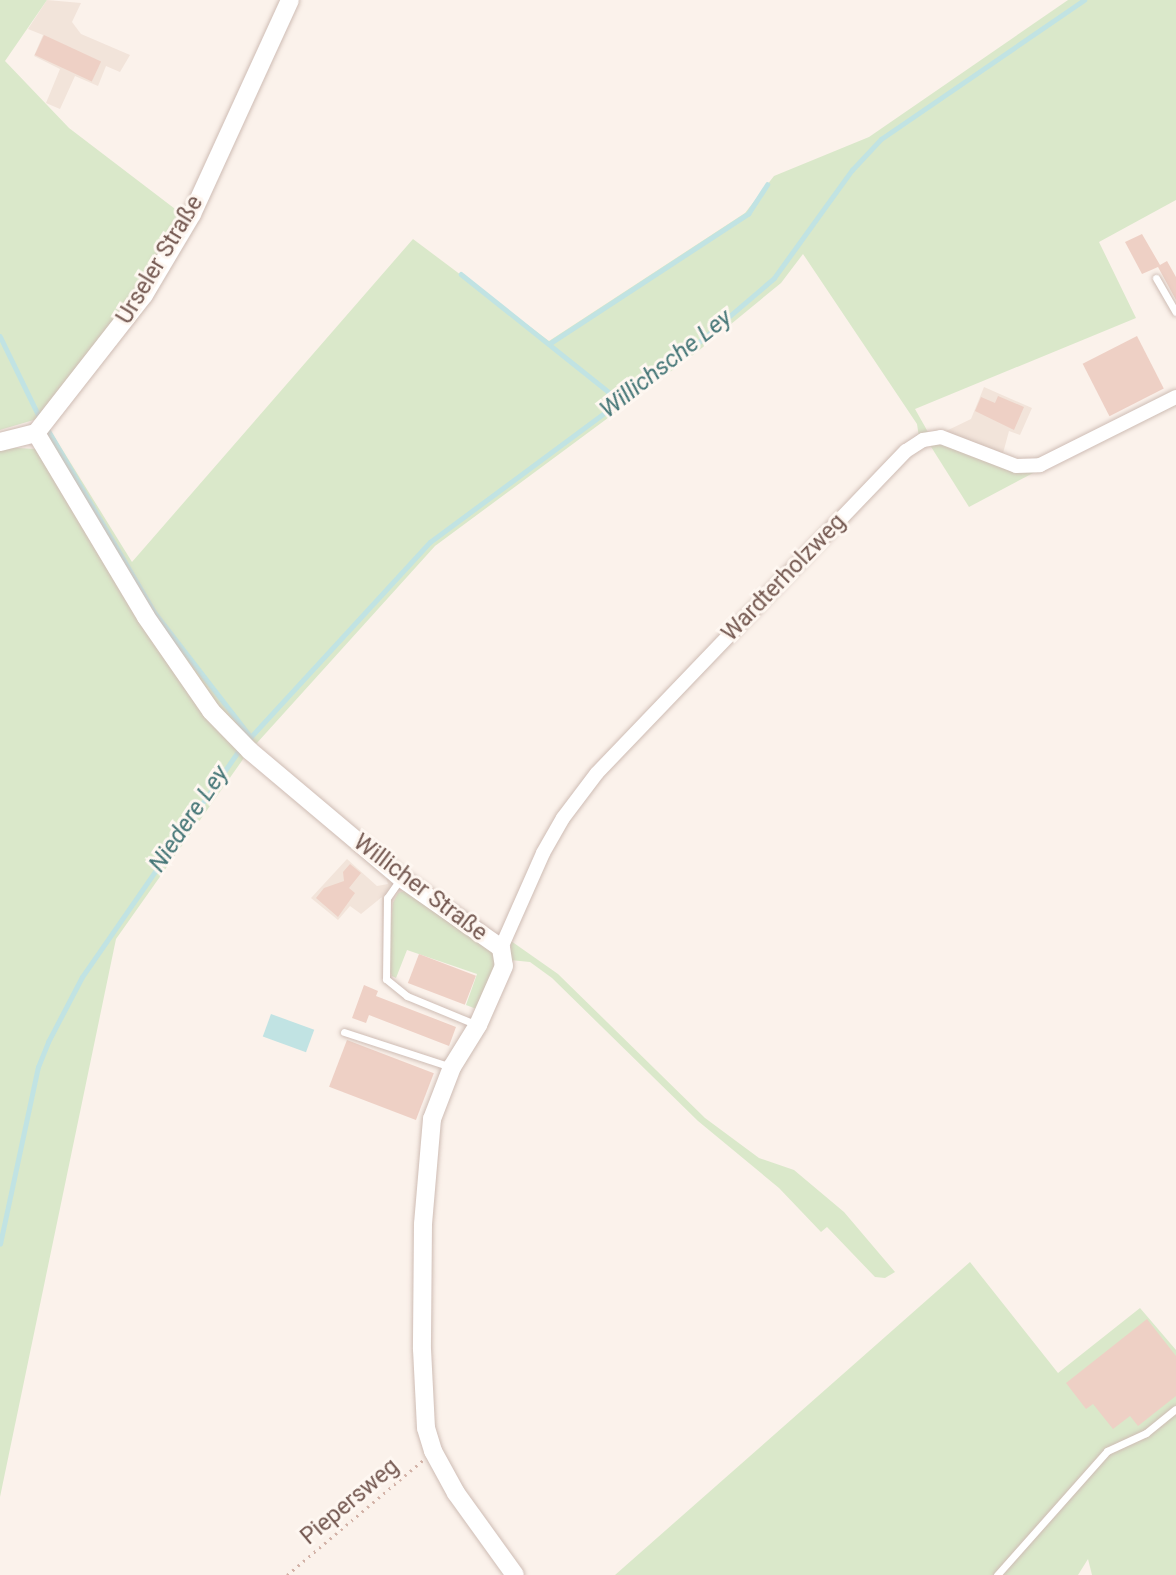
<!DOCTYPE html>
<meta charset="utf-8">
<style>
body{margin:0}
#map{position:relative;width:1176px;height:1575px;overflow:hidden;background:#fbf2eb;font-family:Roboto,sans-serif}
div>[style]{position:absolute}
.residential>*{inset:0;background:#f2e4da}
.green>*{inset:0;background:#dae8ca}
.water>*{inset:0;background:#c1e3e3;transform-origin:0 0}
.stream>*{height:4.5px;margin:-2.25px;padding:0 2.25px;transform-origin:2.25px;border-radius:2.25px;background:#c1e3e3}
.building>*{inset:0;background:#eed0c5;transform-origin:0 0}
.path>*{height:2.5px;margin-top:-1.25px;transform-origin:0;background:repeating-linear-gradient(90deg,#d3b3a8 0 2px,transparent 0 7px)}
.roads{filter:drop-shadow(0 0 2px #cebcb4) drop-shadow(0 0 2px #cebcb4)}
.service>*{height:7px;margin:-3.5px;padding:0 3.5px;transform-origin:3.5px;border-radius:3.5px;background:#fff}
.minor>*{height:14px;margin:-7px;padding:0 7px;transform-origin:7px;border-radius:7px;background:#fff}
.tertiary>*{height:18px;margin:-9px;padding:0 9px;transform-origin:9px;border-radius:9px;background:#fff}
span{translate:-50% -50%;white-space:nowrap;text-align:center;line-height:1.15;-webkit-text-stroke:6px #fef7f1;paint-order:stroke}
.street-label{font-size:23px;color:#745850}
.water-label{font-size:24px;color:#457677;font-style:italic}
</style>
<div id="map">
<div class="residential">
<div style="clip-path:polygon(47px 0,81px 3px,72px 22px,81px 34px,130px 55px,120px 72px,106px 66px,98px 86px,75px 76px,60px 109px,46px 103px,60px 69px,34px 56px,43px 35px,28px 29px)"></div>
<div style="clip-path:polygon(984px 387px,1032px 408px,1020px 435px,1009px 431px,1002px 457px,942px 433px,971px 419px)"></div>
<div style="clip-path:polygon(347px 859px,377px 886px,388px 884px,384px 871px,408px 890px,387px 964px,392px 976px,383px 982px,382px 897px,361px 914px,350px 906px,338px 920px,311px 898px)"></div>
</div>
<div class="green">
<div style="clip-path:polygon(0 0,47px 0,5px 61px,69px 128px,183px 215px,139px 292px,37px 419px,0 430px)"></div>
<div style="clip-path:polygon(1068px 0,1176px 0,1176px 200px,1099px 242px,1136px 318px,915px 409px,928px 432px,919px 437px,917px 424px,803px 254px,781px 283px,697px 352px,435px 546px,246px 755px,116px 939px,0 1497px,0 447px,36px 449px,142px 620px,188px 671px,43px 436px,49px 428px,132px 562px,413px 239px,549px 341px,745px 213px,774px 176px,869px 137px)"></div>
<div style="clip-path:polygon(940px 441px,1037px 471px,969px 507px,928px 442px)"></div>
<div style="clip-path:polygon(408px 890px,495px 948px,500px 964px,479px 1010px,466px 1005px,477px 974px,407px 950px,396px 978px,392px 976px,387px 965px,393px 903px,398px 893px)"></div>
<div style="clip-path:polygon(511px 941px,558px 974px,705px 1118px,759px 1158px,794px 1170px,844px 1212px,895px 1272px,885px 1278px,875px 1277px,827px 1227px,821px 1232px,779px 1188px,698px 1121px,552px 978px,530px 962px,510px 960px)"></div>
<div style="clip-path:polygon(970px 1262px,1058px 1373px,1140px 1308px,1176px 1350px,1176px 1575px,1092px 1575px,1088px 1559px,1078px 1575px,615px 1575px)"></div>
</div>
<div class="water">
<div style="left:271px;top:1014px;width:46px;height:24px;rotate:20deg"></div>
</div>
<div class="stream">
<div style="left:461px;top:274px;width:202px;rotate:38.6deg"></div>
<div style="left:0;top:336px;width:89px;rotate:64deg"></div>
<div style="left:549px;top:344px;width:238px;rotate:-33.2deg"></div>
<div style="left:748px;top:214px;width:35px;rotate:-57deg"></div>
<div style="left:48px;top:430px;width:212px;rotate:59.7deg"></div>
<div style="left:155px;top:613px;width:157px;rotate:52.3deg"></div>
<div style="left:247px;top:741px;width:270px;rotate:-47.4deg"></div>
<div style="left:430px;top:542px;width:325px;rotate:-36.5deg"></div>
<div style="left:691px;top:349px;width:109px;rotate:-40.5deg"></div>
<div style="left:774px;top:278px;width:133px;rotate:-54.2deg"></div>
<div style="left:852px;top:170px;width:42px;rotate:-46.9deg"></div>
<div style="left:881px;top:139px;width:246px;rotate:-34.4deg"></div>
<div style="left:0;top:1244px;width:181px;rotate:-77.9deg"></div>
<div style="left:38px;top:1067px;width:27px;rotate:-68deg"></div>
<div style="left:48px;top:1042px;width:73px;rotate:-62.4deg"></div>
<div style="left:82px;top:977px;width:280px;rotate:-55.3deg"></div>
</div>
<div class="building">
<div style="left:44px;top:35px;width:63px;height:22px;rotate:25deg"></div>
<div style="clip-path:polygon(1142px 234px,1160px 265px,1167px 261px,1176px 277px,1176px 300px,1158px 267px,1142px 274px,1125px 242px)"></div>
<div style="left:1137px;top:336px;width:59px;height:61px;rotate:63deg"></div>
<div style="clip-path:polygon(998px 396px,1024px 407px,1014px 430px,975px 411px,981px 397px,995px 403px)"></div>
<div style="clip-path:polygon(350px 864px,361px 873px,349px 888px,355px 893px,338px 917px,316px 898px,324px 888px,344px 881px,343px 872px)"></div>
<div style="left:419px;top:954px;width:61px;height:31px;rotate:21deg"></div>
<div style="clip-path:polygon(364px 985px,378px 991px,376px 996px,456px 1027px,449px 1046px,369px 1015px,366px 1023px,352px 1018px)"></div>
<div style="left:347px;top:1040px;width:93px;height:50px;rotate:21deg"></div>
<div style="clip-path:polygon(1147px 1319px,1176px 1356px,1176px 1396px,1138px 1426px,1130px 1416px,1113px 1429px,1093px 1404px,1086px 1409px,1066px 1383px)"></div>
</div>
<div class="path">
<div style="left:287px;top:1575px;width:178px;rotate:-40.2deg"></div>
</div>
<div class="roads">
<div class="service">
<div style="left:1156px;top:278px;width:39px;rotate:60deg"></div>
<div style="left:401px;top:878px;width:24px;rotate:125deg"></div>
<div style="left:387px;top:898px;width:81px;rotate:90.7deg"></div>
<div style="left:386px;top:979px;width:27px;rotate:39deg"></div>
<div style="left:407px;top:996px;width:76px;rotate:22.5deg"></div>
<div style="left:344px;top:1032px;width:113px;rotate:18.1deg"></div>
<div style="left:997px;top:1575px;width:166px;rotate:-48.4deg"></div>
<div style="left:1107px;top:1451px;width:43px;rotate:-24.8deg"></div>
<div style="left:1146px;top:1433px;width:38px;rotate:-39deg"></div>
</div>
<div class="minor">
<div style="left:501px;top:948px;width:104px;rotate:-66.1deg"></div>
<div style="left:543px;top:853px;width:40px;rotate:-60.3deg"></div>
<div style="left:563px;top:818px;width:56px;rotate:-52.9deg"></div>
<div style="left:597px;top:773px;width:446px;rotate:-46.2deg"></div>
<div style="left:906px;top:451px;width:20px;rotate:-33deg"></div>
<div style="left:923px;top:440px;width:18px;rotate:-9deg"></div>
<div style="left:941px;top:437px;width:80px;rotate:21.1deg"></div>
<div style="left:1016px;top:466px;width:24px;rotate:-2deg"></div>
<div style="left:1040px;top:465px;width:152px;rotate:-26.6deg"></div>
</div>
<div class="tertiary">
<div style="left:36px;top:433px;width:214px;rotate:59.1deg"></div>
<div style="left:146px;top:617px;width:114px;rotate:55.3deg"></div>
<div style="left:211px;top:711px;width:56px;rotate:45.7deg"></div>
<div style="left:250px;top:751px;width:197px;rotate:40.1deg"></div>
<div style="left:401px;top:878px;width:122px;rotate:35deg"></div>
<div style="left:501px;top:948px;width:18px;rotate:81deg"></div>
<div style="left:504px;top:966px;width:64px;rotate:113.8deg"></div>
<div style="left:478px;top:1025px;width:49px;rotate:121.8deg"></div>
<div style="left:452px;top:1067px;width:56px;rotate:111deg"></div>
<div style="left:432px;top:1119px;width:105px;rotate:94.9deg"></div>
<div style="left:423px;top:1224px;width:125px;rotate:90.5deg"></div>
<div style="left:422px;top:1349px;width:79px;rotate:87.1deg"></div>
<div style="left:426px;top:1428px;width:24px;rotate:73deg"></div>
<div style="left:433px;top:1451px;width:48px;rotate:61.3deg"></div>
<div style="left:456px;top:1493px;width:101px;rotate:54.3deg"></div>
<div style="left:0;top:442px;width:37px;rotate:-14deg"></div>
<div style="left:36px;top:433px;width:175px;rotate:-52deg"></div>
<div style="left:144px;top:295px;width:94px;rotate:-59.3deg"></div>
<div style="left:192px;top:214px;width:235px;rotate:-65.4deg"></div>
</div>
</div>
<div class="street-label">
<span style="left:160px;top:260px;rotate:-59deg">Urseler Straße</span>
<span style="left:784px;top:578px;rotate:-46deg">Wardterholzweg</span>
<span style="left:420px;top:888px;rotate:37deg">Willicher Straße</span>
<span style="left:350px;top:1502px;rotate:-40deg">Piepersweg</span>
</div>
<div class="water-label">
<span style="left:666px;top:364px;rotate:-38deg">Willichsche Ley</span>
<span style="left:189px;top:819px;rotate:-56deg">Niedere Ley</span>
</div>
</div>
